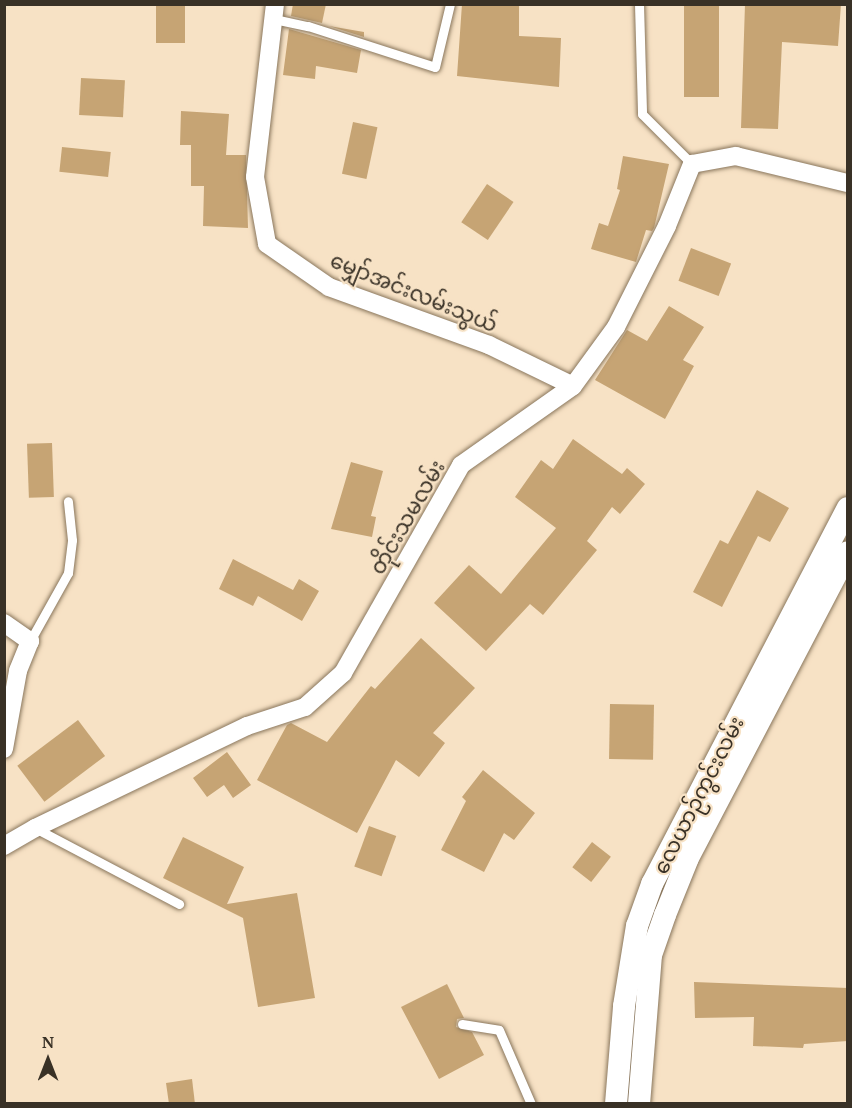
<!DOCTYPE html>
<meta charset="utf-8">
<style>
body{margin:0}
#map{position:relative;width:852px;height:1108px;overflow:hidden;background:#f7e2c5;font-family:"PT Serif","Noto Sans Myanmar",serif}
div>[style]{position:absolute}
.building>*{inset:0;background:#c6a474;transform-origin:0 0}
.roads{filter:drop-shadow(0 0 2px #89765c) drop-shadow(0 0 2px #89765c)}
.service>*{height:9px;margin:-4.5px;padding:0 4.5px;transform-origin:4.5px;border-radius:4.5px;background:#fff}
.minor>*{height:18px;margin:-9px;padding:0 9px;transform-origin:9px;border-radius:9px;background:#fff}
.tertiary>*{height:22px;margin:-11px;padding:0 11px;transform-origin:11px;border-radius:11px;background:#fff}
span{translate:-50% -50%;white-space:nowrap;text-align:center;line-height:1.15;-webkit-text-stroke:4.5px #f7e2c5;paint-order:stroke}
.street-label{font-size:21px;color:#393126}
.frame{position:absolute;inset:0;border:6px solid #393126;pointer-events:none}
.north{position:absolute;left:18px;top:1030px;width:60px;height:60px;-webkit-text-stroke:4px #f7e2c5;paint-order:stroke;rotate:0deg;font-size:16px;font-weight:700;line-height:24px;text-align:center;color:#393126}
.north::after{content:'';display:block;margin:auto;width:21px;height:27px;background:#393126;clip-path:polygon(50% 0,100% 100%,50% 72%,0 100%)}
</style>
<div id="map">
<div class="building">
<div style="left:156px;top:4px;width:29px;height:39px"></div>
<div style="clip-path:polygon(293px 4px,326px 4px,322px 23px,291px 16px)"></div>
<div style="clip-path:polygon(462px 4px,519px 4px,519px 36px,561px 38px,559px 87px,457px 76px)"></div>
<div style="left:684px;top:4px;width:35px;height:93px"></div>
<div style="clip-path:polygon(745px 4px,841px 4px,838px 46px,782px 42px,778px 129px,741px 128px)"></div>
<div style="clip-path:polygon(329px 26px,364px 32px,364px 37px)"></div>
<div style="clip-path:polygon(289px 29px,361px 50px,357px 73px,316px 66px,315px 79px,283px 75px)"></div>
<div style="left:81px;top:78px;width:44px;height:37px;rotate:3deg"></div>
<div style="clip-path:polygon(181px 111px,229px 114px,226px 155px,246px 155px,248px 228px,203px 226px,204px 186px,191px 186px,191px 145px,180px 145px)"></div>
<div style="left:353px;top:122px;width:25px;height:53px;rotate:12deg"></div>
<div style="left:62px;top:147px;width:49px;height:25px;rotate:6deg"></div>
<div style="clip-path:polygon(623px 156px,669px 164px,654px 228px,652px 231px,646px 230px,636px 262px,591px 249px,599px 223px,608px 226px,620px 190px,617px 189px)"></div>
<div style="left:487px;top:184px;width:32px;height:46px;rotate:34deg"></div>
<div style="left:691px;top:248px;width:43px;height:35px;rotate:21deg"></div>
<div style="clip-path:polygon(669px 306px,704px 327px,683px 360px,694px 366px,665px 419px,595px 380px,627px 330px,647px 341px)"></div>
<div style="clip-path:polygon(573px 439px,622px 474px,627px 468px,645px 484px,620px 514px,612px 507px,587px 541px,597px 550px,543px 615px,530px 604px,486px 651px,434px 603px,469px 565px,501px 594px,556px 528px,515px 497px,541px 460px,553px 469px)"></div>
<div style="left:52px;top:443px;width:54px;height:25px;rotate:88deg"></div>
<div style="clip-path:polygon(351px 462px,383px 471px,371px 516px,376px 517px,372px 537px,331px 529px)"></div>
<div style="clip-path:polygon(757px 490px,789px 508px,770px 542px,758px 536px,722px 607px,693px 592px,720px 540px,728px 544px)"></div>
<div style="clip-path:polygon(233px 559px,293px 590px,299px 579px,319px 591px,302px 621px,258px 596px,253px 606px,219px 589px)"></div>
<div style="clip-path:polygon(421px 638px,475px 688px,433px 733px,445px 743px,419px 777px,396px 760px,357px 833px,257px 780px,287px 725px,291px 723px,327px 742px,371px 686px,375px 689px)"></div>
<div style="left:610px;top:704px;width:44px;height:55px;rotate:1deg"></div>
<div style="left:78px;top:720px;width:45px;height:76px;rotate:53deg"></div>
<div style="clip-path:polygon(227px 752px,251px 785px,233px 798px,224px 785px,207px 797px,193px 778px)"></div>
<div style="clip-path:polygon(483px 770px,535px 813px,514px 840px,504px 833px,484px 872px,441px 850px,466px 801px,462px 797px)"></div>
<div style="left:369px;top:826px;width:29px;height:43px;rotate:20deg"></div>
<div style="clip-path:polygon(183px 837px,244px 867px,227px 904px,297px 893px,315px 998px,258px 1007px,243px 918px,163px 878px)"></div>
<div style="left:592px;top:842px;width:24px;height:32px;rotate:38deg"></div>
<div style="clip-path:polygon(694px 982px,848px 988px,848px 1041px,804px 1044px,803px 1048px,753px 1046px,754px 1017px,695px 1018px)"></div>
<div style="clip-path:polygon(447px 984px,464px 1018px,457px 1019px,456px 1027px,472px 1032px,484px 1055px,439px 1079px,401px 1007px)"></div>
<div style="clip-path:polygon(192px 1079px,195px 1104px,169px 1104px,166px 1083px)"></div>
</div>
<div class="roads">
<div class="service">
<div style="left:639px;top:4px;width:110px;rotate:88.4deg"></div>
<div style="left:642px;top:114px;width:71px;rotate:45deg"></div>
<div style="left:274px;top:19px;width:35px;rotate:12deg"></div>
<div style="left:308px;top:26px;width:133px;rotate:17.9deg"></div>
<div style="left:435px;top:67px;width:65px;rotate:-76.6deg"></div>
<div style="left:30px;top:641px;width:78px;rotate:-60.8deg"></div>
<div style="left:68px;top:573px;width:33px;rotate:-83deg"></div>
<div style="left:72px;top:540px;width:39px;rotate:-96deg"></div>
<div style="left:35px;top:828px;width:163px;rotate:27.8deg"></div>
<div style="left:462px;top:1024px;width:37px;rotate:9deg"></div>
<div style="left:499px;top:1030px;width:81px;rotate:66.6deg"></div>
</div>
<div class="minor">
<div style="left:275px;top:4px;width:174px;rotate:96.6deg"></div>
<div style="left:255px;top:177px;width:68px;rotate:79.8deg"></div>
<div style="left:267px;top:244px;width:75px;rotate:34.7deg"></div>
<div style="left:329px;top:287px;width:170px;rotate:19.9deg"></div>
<div style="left:489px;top:345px;width:93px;rotate:26deg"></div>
<div style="left:4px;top:623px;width:32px;rotate:35deg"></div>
<div style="left:30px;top:641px;width:32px;rotate:112deg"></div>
<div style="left:18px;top:671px;width:79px;rotate:100.2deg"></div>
<div style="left:4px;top:846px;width:36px;rotate:-30deg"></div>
<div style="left:35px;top:828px;width:235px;rotate:-25.7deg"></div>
<div style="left:247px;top:726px;width:61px;rotate:-18.1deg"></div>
<div style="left:305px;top:707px;width:51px;rotate:-41.8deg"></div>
<div style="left:343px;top:673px;width:239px;rotate:-60.4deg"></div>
<div style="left:461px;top:465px;width:137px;rotate:-35.2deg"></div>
<div style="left:573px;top:386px;width:73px;rotate:-53.9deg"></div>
<div style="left:616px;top:327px;width:113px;rotate:-63.2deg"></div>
<div style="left:667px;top:226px;width:67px;rotate:-68deg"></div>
<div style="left:692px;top:164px;width:45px;rotate:-10.3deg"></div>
<div style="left:736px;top:156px;width:115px;rotate:13.6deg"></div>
</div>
<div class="tertiary">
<div style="left:616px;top:1104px;width:98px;rotate:-85.3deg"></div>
<div style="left:624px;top:1006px;width:81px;rotate:-80.8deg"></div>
<div style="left:637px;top:926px;width:45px;rotate:-70.3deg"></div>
<div style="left:652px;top:884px;width:424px;rotate:-62.5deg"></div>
<div style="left:639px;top:1104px;width:149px;rotate:-85.4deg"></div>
<div style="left:651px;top:955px;width:42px;rotate:-70.7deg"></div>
<div style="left:665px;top:915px;width:61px;rotate:-68deg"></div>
<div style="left:688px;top:858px;width:345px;rotate:-62.4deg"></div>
</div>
</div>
<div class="street-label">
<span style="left:414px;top:292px;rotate:22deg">မျှော်အင်းလမ်းသွယ်</span>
<span style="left:407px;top:517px;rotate:-60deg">တိုင်းသမလမ်း</span>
<span style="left:698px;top:795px;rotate:-63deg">လေယာဉ်ကွင်းလမ်း</span>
</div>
<div class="frame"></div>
<div class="north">N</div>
</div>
